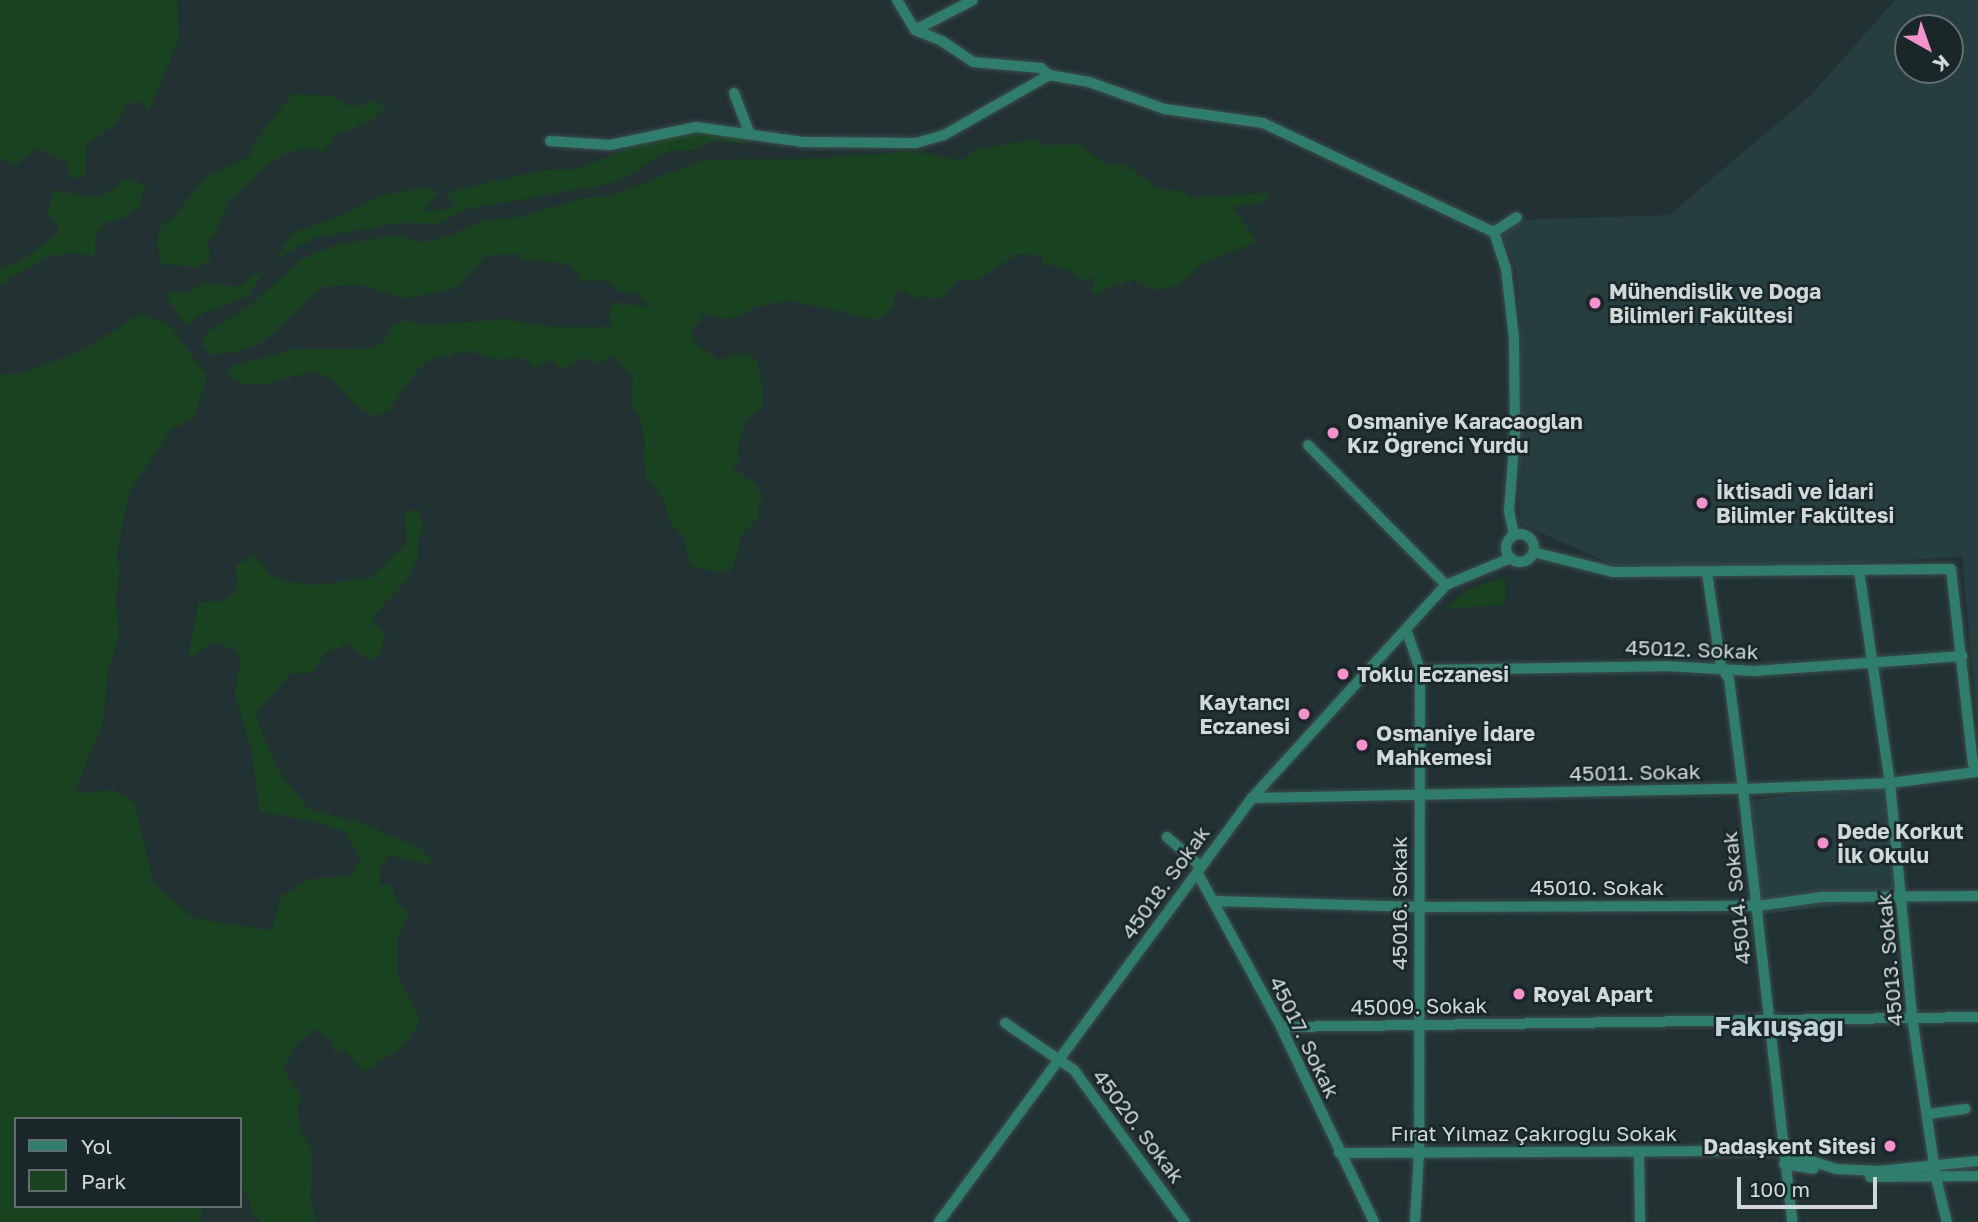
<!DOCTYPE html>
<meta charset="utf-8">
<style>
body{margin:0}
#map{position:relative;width:1978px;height:1222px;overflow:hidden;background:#223132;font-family:"Golos Text",sans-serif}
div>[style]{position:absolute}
.built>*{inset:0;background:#273e40;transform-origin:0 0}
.green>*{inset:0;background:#194320}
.roads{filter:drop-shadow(0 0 2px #3e4c4d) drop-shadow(0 0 2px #3e4c4d)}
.minor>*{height:10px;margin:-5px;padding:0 5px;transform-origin:5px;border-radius:5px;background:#2f7d6c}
.minor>.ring{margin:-5px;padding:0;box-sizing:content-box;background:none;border:10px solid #2f7d6c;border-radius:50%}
.dots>*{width:19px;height:19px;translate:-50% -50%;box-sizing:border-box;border:4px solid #192728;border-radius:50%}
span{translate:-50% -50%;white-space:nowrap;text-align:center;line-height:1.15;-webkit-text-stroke:5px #192728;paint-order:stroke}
.poi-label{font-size:21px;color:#d0d8d9;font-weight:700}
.left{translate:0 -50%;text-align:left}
.right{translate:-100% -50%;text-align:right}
.street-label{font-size:21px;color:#d0d8d9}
.district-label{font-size:28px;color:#c3d4d6;font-weight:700}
.legend{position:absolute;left:14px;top:1117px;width:228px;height:91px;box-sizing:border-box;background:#192728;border:2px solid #626e6f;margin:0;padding:9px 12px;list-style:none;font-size:21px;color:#d0d8d9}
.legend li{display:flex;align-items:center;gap:14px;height:35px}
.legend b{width:35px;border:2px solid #626e6f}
.north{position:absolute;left:1894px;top:14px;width:70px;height:70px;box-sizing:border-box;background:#192728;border:2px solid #626e6f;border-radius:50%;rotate:140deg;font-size:19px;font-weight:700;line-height:28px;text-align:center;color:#d0d8d9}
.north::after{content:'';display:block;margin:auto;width:24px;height:32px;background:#f890cb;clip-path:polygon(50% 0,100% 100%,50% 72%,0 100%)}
.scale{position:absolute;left:1737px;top:1177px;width:140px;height:32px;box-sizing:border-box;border:4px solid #d0d8d9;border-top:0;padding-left:9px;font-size:21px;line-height:24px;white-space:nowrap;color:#d0d8d9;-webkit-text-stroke:5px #192728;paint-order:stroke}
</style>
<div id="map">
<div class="built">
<div style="clip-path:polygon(evenodd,1895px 0,1978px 0,1978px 733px,1962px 557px,1759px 568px,1615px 566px,1521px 524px,1519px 511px,1521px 337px,1516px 269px,1502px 235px,1518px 220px,1669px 215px,1812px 94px,1895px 0,1908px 28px,1950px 28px,1950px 70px,1908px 70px,1908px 28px)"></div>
<div style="left:1890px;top:783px;width:115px;height:147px;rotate:83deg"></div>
</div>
<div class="green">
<div style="clip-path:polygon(0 0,177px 0,179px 39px,151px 106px,147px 110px,140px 102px,127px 104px,115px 125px,85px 146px,85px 176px,71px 179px,66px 162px,37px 148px,13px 167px,0 157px)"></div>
<div style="clip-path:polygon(292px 94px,331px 96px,350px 107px,373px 101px,387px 107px,369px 122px,334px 136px,324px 152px,306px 148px,282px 155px,266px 166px,228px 202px,214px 236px,207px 242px,211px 260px,195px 267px,161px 264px,157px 241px,162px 224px,172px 219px,205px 177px,250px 156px,253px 144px)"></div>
<div style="clip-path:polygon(693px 131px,745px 139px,746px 144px,712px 141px,696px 150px,668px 151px,623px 179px,603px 185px,466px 209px,440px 224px,398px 223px,317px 237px,275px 259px,294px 232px,336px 218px,382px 195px,426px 187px,438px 193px,424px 211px,449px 209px,458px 202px,450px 201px,448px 192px,544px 170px,577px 169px,656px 136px)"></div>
<div style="clip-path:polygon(1033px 140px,1042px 145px,1081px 144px,1103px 163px,1128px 166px,1157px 188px,1183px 192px,1191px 198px,1268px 193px,1266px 201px,1233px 207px,1257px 242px,1205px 262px,1179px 285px,1152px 290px,1136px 280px,1114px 285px,1097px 296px,1091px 291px,1095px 278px,1081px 281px,1071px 271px,1043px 263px,1041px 256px,1017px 254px,978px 280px,957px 280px,945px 296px,936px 299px,920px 296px,912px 299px,907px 292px,896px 291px,893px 307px,878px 320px,790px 301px,754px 307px,742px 316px,725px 319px,701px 314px,701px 320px,691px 332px,694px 341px,718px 360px,742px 353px,756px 359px,762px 384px,763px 406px,746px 420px,737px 449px,740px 459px,733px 468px,755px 483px,764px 498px,758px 504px,759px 517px,741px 536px,733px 569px,718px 572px,690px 566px,685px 539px,670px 522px,664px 501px,645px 476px,644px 437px,640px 418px,632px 409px,633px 378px,614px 356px,598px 364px,585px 358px,563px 369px,550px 360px,535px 368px,521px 357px,498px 360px,468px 351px,431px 359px,417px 370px,390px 409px,375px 417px,354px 404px,331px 379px,314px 371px,268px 384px,244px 384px,227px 375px,230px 367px,294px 349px,368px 349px,382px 343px,392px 326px,403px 320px,429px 325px,503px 319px,549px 327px,598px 328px,612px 325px,608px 313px,615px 302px,650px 307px,638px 294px,618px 291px,604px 279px,582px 282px,570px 264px,522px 259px,515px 254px,485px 256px,458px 287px,419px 296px,404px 298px,359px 285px,322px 287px,263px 342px,237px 352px,211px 355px,201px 342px,207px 332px,248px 307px,302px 259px,335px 245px,396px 235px,419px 242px,441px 239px,484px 220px,514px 218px,585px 198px,607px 197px,703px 160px,810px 159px,913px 151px,961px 161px,976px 149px)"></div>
<div style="clip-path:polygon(125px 179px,146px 185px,138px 208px,127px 217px,105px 223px,95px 236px,95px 257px,75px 253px,47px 257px,0 285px,0 268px,18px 263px,57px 234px,59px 229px,47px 212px,54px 190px,100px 198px)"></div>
<div style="clip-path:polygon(266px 268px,247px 297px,201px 314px,187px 326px,168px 300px,170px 293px,185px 293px,203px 283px,238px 287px)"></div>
<div style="clip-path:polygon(139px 314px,170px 325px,207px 376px,194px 419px,172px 429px,129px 492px,116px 559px,120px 565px,116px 599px,119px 637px,108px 669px,103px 722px,76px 788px,81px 793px,115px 790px,135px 803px,153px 883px,194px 918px,267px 930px,272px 928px,282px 895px,310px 879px,351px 876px,361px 859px,344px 832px,327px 825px,259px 811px,252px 752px,235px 695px,240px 660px,233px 649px,214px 642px,188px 660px,198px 602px,224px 601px,238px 588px,235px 566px,255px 555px,270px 575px,289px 582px,314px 585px,371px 578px,407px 542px,405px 514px,409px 510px,419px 511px,424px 528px,417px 542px,418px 558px,407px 580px,371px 619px,385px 635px,380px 654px,368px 660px,349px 644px,326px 652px,312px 673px,291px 673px,255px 715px,277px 768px,309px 809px,361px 823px,420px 848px,433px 861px,428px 865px,389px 855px,380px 868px,380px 885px,391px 885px,400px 906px,409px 914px,397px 940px,398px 974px,420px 1021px,404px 1046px,364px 1072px,344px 1050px,334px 1053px,332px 1041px,315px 1029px,299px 1042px,283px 1067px,302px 1098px,297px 1110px,301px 1132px,312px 1150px,311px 1199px,316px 1222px,261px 1222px,254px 1214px,240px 1180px,240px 1119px,172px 1119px,160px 1114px,149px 1119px,16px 1119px,16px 1206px,200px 1206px,203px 1212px,198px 1222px,0 1222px,0 375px,20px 373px,84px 350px)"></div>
<div style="clip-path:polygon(1505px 577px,1505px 605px,1443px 609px,1469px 589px)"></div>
</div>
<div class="roads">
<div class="minor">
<div style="left:897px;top:0;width:35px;rotate:59deg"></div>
<div style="left:915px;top:30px;width:29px;rotate:22deg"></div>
<div style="left:942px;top:41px;width:37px;rotate:34deg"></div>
<div style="left:973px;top:62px;width:68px;rotate:5deg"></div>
<div style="left:1041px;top:68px;width:11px;rotate:41deg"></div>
<div style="left:1049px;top:75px;width:41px;rotate:9.9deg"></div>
<div style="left:1089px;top:82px;width:81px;rotate:19.6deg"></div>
<div style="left:1165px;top:109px;width:99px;rotate:8.1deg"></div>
<div style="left:1263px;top:123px;width:255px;rotate:25.3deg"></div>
<div style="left:915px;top:30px;width:65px;rotate:-27.3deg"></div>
<div style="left:734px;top:93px;width:42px;rotate:69deg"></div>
<div style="left:550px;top:141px;width:60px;rotate:3.8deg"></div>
<div style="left:610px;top:145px;width:88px;rotate:-11.8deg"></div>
<div style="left:696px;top:127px;width:108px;rotate:8deg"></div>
<div style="left:803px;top:142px;width:113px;rotate:0.5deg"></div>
<div style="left:916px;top:143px;width:29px;rotate:-16deg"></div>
<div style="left:944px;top:135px;width:121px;rotate:-29.7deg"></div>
<div style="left:1494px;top:232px;width:39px;rotate:72deg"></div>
<div style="left:1506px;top:269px;width:69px;rotate:83.4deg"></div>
<div style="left:1514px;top:338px;width:95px;rotate:89.4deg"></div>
<div style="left:1515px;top:433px;width:78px;rotate:94.4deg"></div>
<div style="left:1509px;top:511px;width:25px;rotate:78deg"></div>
<div style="left:1494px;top:232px;width:27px;rotate:-33deg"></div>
<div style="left:1308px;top:445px;width:197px;rotate:45.4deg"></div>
<div class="ring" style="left:1506px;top:534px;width:18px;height:18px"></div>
<div style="left:1533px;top:552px;width:82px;rotate:14deg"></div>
<div style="left:1613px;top:572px;width:338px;rotate:-0.5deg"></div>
<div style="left:1951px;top:569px;width:196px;rotate:83.6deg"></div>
<div style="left:1973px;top:764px;width:9px;rotate:58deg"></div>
<div style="left:1859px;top:571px;width:214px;rotate:81.7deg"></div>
<div style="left:1890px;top:783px;width:235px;rotate:84.6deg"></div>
<div style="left:1912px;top:1017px;width:163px;rotate:81.5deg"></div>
<div style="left:1936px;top:1178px;width:45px;rotate:76deg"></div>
<div style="left:1707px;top:573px;width:95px;rotate:81.5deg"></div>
<div style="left:1721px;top:667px;width:14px;rotate:56deg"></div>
<div style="left:1729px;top:679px;width:111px;rotate:82.7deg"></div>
<div style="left:1743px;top:789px;width:436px;rotate:83.5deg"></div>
<div style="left:1406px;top:629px;width:43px;rotate:71.1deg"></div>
<div style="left:1420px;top:670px;width:482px;rotate:90.1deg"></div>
<div style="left:1419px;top:1152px;width:70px;rotate:93.3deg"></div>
<div style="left:1420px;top:670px;width:245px;rotate:-0.9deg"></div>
<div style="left:1665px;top:666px;width:89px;rotate:3.2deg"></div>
<div style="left:1754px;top:671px;width:209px;rotate:-4.1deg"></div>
<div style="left:1252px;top:798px;width:491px;rotate:-1.1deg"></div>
<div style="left:1743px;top:789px;width:147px;rotate:-2.3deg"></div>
<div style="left:1890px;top:783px;width:87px;rotate:-7.3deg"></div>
<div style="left:1167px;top:837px;width:44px;rotate:41.3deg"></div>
<div style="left:1197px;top:872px;width:176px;rotate:61.5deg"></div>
<div style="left:1281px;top:1027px;width:216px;rotate:64.5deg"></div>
<div style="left:1216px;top:901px;width:202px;rotate:1.7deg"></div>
<div style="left:1418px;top:907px;width:339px;rotate:-0.2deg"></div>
<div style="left:1757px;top:906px;width:66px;rotate:-7.9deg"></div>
<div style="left:1822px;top:897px;width:156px;rotate:-0.4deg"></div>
<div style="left:1005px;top:1023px;width:83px;rotate:34.3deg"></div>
<div style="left:1074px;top:1070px;width:188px;rotate:53.9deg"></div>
<div style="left:1281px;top:1027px;width:697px;rotate:-0.82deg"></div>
<div style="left:1929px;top:1114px;width:37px;rotate:-8deg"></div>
<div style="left:1639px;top:1152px;width:70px;rotate:89.2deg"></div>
<div style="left:1339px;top:1153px;width:442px;rotate:-0.3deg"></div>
<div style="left:1781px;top:1151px;width:58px;rotate:18.1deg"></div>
<div style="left:1836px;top:1169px;width:42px;rotate:2.7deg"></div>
<div style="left:1878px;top:1171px;width:100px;rotate:-5.7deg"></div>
<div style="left:1784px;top:1164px;width:30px;rotate:9deg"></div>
<div style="left:1870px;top:1177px;width:108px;rotate:-0.5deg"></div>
<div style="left:939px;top:1222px;width:527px;rotate:-53.56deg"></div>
<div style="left:1252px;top:798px;width:288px;rotate:-47.7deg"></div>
<div style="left:1446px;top:585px;width:70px;rotate:-22.6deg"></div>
</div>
</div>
<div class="dots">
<div style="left:1595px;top:303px;background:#f890cb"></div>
<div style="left:1333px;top:433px;background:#f890cb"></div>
<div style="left:1702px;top:503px;background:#f890cb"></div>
<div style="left:1343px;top:674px;background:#f890cb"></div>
<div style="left:1304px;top:714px;background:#f890cb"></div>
<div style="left:1362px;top:745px;background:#f890cb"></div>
<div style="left:1823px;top:843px;background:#f890cb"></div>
<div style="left:1519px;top:994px;background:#f890cb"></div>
<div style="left:1890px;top:1146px;background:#f890cb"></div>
</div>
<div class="poi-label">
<span class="left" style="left:1609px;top:303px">Mühendislik ve Doğa<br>Bilimleri Fakültesi</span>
<span class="left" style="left:1347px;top:433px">Osmaniye Karacaoğlan<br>Kız Öğrenci Yurdu</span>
<span class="left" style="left:1716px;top:503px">İktisadi ve İdari<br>Bilimler Fakültesi</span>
<span class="left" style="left:1357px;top:674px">Toklu Eczanesi</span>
<span class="right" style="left:1290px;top:714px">Kaytancı<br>Eczanesi</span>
<span class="left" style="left:1376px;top:745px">Osmaniye İdare<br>Mahkemesi</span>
<span class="left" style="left:1837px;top:843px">Dede Korkut<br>İlk Okulu</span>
<span class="left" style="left:1533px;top:994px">Royal Apart</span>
<span class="right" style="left:1876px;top:1146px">Dadaşkent Sitesi</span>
</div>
<div class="street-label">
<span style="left:1692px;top:649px;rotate:2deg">45012. Sokak</span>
<span style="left:1635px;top:772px;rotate:-1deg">45011. Sokak</span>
<span style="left:1165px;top:882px;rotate:-54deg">45018. Sokak</span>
<span style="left:1597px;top:887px">45010. Sokak</span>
<span style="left:1736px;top:898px;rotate:-96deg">45014. Sokak</span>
<span style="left:1399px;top:903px;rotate:-90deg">45016. Sokak</span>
<span style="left:1889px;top:960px;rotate:-95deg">45013. Sokak</span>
<span style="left:1419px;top:1006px;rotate:-1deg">45009. Sokak</span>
<span style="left:1305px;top:1037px;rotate:64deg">45017. Sokak</span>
<span style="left:1139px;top:1126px;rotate:53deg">45020. Sokak</span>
<span style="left:1534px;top:1133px">Fırat Yılmaz Çakıroğlu Sokak</span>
</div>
<div class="district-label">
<span style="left:1779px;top:1026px">Fakıuşağı</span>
</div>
<ul class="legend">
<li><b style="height:9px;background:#2f7d6c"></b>Yol</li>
<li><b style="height:19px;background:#194320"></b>Park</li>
</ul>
<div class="north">K</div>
<div class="scale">100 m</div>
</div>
